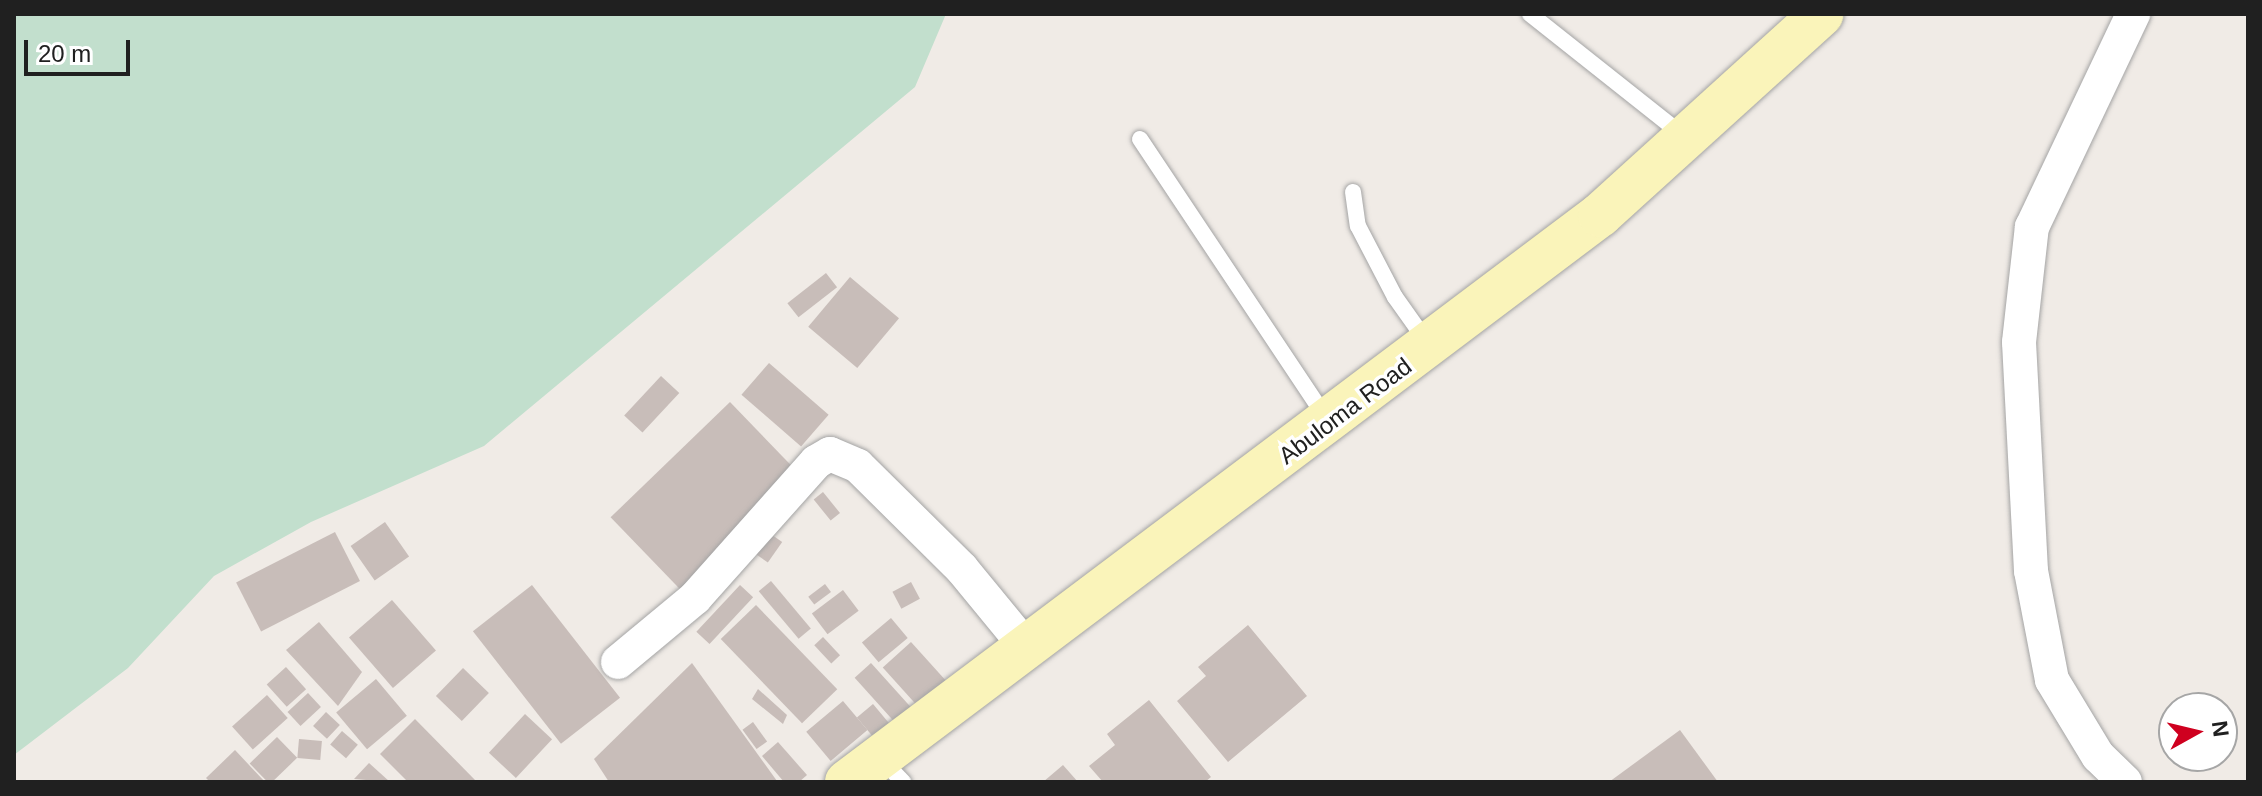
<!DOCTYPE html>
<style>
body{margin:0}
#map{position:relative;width:2262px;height:796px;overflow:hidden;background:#f0ebe6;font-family:Arial,sans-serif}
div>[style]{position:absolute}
.wetland>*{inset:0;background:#c2dfcd}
.building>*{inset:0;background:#c8bdb9;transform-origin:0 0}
.roads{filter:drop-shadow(0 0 2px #a4a4a4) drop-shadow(0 0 2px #a4a4a4)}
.lane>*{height:16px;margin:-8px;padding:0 8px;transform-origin:8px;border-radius:8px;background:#fff}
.street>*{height:34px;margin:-17px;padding:0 17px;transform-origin:17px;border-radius:17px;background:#fff}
.secondary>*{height:44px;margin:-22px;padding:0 22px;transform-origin:22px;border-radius:22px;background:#faf4ba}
span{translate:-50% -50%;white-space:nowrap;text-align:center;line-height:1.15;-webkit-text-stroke:7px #fff;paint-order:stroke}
.street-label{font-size:24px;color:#202020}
.frame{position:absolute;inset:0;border:16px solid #202020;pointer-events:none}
.north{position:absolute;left:2158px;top:692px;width:80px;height:80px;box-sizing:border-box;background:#fff;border:2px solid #a6a6a6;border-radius:50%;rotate:82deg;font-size:22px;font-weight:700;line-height:32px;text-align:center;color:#202020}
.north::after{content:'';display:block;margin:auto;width:28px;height:36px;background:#cf001f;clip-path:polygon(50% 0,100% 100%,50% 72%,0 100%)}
.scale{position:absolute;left:24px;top:40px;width:106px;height:36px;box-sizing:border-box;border:4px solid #202020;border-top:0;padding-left:10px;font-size:24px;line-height:28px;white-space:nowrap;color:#202020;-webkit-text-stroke:6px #fff;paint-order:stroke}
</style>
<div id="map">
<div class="wetland">
<div style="clip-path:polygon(14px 14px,946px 14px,915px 87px,484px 446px,311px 522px,214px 576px,128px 668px,14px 755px)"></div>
</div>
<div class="building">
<div style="left:826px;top:273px;width:18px;height:49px;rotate:52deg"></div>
<div style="left:850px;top:277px;width:64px;height:65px;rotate:40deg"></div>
<div style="left:769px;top:363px;width:79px;height:42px;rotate:41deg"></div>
<div style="left:661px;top:376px;width:25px;height:54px;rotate:43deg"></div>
<div style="left:730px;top:402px;width:100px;height:166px;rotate:46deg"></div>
<div style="left:823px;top:492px;width:27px;height:12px;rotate:51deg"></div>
<div style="left:385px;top:522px;width:42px;height:42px;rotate:55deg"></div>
<div style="left:765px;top:530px;width:21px;height:25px;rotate:35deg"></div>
<div style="left:335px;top:532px;width:55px;height:111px;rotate:63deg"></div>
<div style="left:771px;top:581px;width:62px;height:16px;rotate:50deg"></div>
<div style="left:911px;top:582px;width:19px;height:21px;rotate:62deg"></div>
<div style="left:825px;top:584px;width:10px;height:21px;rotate:53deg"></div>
<div style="left:532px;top:585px;width:143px;height:75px;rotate:52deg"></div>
<div style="left:740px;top:585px;width:18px;height:64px;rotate:43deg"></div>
<div style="left:843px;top:590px;width:26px;height:39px;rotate:53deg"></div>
<div style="left:392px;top:600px;width:67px;height:57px;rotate:49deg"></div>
<div style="left:756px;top:605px;width:117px;height:49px;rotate:46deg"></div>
<div style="left:891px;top:618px;width:26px;height:38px;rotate:50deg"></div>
<div style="clip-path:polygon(319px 622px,362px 672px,338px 706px,286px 650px)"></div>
<div style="clip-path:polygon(1248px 625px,1307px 696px,1228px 762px,1177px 701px,1206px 676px,1198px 667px)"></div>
<div style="left:823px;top:637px;width:25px;height:12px;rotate:47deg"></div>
<div style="left:911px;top:642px;width:59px;height:38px;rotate:48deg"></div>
<div style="clip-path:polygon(692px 663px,777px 781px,775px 782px,609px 782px,594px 759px)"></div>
<div style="left:871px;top:663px;width:63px;height:22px;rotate:48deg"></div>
<div style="left:286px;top:667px;width:30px;height:26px;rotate:48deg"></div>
<div style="left:463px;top:668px;width:36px;height:39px;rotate:44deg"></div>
<div style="left:376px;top:679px;width:48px;height:52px;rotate:50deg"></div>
<div style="clip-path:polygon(758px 689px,787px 715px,783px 724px,752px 699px)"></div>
<div style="left:308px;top:693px;width:19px;height:28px;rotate:47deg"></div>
<div style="left:267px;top:695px;width:31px;height:47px;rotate:48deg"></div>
<div style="clip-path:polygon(1149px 700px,1211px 777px,1205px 782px,1103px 782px,1089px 766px,1115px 745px,1107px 734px)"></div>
<div style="left:843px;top:701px;width:38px;height:48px;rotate:50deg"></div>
<div style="left:873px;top:704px;width:26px;height:21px;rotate:50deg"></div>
<div style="left:326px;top:712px;width:19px;height:19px;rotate:43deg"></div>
<div style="left:525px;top:714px;width:37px;height:53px;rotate:43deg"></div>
<div style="clip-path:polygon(415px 719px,477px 782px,408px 782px,380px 754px)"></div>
<div style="left:753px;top:722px;width:24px;height:13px;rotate:54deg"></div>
<div style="clip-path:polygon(1680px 730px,1718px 782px,1609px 782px)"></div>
<div style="left:342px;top:731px;width:21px;height:18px;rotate:41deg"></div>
<div style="left:277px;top:737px;width:29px;height:38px;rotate:46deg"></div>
<div style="left:299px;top:739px;width:23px;height:19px;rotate:5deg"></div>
<div style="clip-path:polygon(778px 742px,807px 775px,799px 782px,784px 782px,762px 756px)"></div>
<div style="clip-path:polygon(235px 750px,265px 782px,210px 782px,206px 778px)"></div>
<div style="clip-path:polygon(369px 763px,390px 782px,354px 779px)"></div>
<div style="clip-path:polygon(1063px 765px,1078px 782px,1043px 782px)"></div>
</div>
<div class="roads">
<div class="lane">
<div style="left:1530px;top:14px;width:198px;rotate:38.4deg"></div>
<div style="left:1140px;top:139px;width:335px;rotate:56.3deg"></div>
<div style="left:1353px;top:192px;width:34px;rotate:82deg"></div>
<div style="left:1358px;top:226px;width:80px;rotate:62.5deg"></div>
<div style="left:1395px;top:297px;width:55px;rotate:54.6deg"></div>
<div style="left:881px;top:759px;width:32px;rotate:46deg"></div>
</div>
<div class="street">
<div style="left:618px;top:662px;width:100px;rotate:-39.7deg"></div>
<div style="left:695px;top:598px;width:182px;rotate:-48.3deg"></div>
<div style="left:816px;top:462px;width:16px;rotate:-30deg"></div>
<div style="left:830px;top:454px;width:30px;rotate:23deg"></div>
<div style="left:858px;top:466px;width:146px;rotate:44.7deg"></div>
<div style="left:962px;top:569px;width:102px;rotate:50.6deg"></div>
<div style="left:2125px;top:782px;width:37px;rotate:-136deg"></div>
<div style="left:2098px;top:756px;width:89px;rotate:-121.2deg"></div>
<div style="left:2052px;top:680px;width:111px;rotate:-100.9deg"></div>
<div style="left:2031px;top:571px;width:229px;rotate:-93deg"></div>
<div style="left:2019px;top:342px;width:116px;rotate:-83.6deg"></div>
<div style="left:2032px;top:227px;width:236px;rotate:-64.6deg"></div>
</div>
<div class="secondary">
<div style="left:847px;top:782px;width:943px;rotate:-36.98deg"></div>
<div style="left:1600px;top:215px;width:299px;rotate:-42.2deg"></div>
</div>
</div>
<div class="street-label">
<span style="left:1345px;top:411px;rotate:-37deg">Abuloma Road</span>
</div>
<div class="frame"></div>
<div class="north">N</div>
<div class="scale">20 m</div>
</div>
